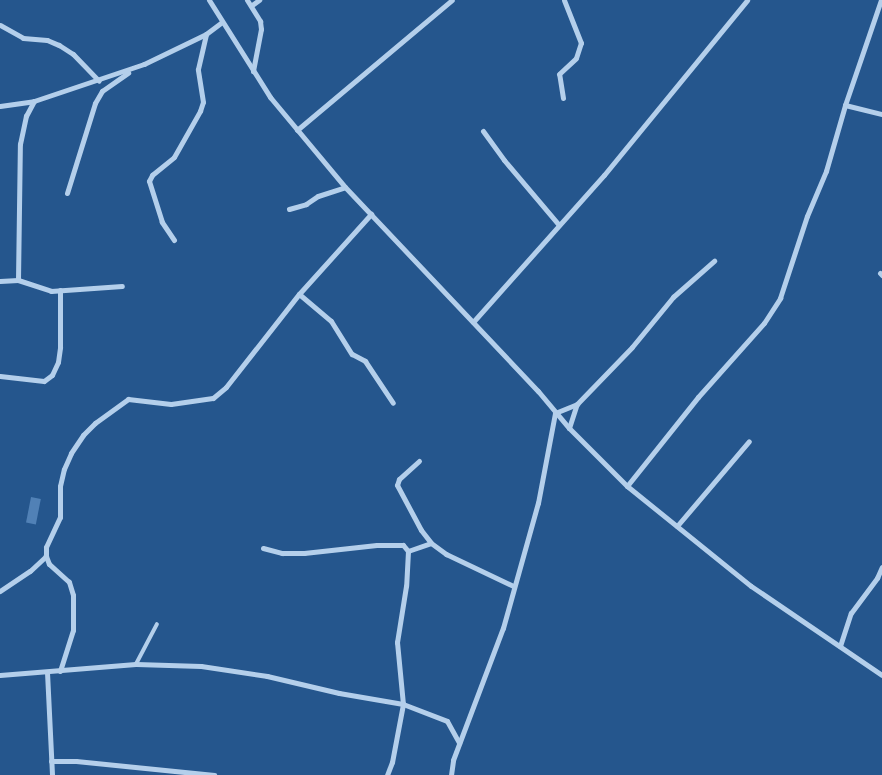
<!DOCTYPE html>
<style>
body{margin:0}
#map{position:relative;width:882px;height:775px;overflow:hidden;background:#25568d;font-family:"IBM Plex Sans",sans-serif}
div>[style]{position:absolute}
.building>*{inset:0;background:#5181b6;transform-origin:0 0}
.lane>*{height:4px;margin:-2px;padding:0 2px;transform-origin:2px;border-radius:2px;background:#b4cfeb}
.street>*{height:5px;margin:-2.5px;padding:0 2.5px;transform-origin:2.5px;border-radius:2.5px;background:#b4cfeb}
span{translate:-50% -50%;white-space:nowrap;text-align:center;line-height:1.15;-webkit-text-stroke:4px #25568d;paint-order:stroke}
</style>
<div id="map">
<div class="building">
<div style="left:31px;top:497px;width:10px;height:26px;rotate:11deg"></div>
</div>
<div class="lane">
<div style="left:136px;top:664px;width:45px;rotate:-62.3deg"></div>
</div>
<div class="street">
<div style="left:209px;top:0;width:115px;rotate:57.8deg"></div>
<div style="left:270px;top:97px;width:117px;rotate:50.2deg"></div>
<div style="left:345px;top:187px;width:281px;rotate:46.6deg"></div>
<div style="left:538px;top:391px;width:48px;rotate:50deg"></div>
<div style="left:569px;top:428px;width:82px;rotate:45deg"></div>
<div style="left:627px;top:486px;width:159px;rotate:38.9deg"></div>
<div style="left:751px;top:586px;width:158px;rotate:34.2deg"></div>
<div style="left:247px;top:0;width:25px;rotate:58deg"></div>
<div style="left:260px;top:21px;width:8px;rotate:83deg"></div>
<div style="left:261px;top:29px;width:43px;rotate:100.8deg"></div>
<div style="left:252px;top:5px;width:9px;rotate:-36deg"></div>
<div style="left:0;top:25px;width:26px;rotate:29deg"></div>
<div style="left:23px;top:38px;width:24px;rotate:5deg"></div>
<div style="left:47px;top:40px;width:13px;rotate:23deg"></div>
<div style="left:59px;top:45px;width:17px;rotate:33deg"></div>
<div style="left:73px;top:54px;width:37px;rotate:46deg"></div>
<div style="left:563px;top:98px;width:24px;rotate:-99deg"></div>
<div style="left:559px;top:74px;width:23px;rotate:-43deg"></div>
<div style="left:576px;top:58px;width:16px;rotate:-72deg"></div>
<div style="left:581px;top:43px;width:46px;rotate:-111.6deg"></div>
<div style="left:845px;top:105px;width:38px;rotate:14deg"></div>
<div style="left:0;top:106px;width:34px;rotate:-8deg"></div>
<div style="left:297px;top:130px;width:202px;rotate:-40deg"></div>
<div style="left:483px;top:131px;width:36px;rotate:54deg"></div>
<div style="left:504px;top:160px;width:85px;rotate:49.8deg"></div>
<div style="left:67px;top:193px;width:94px;rotate:-72.7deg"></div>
<div style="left:95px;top:103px;width:14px;rotate:-60deg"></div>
<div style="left:102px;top:91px;width:32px;rotate:-35deg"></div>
<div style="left:289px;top:209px;width:18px;rotate:-16deg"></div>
<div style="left:306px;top:204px;width:14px;rotate:-34deg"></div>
<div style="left:318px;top:196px;width:28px;rotate:-18deg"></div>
<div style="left:174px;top:240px;width:22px;rotate:-124deg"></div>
<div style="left:162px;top:222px;width:43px;rotate:-107.6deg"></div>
<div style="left:149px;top:181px;width:7px;rotate:-63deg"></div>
<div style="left:152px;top:175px;width:28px;rotate:-39deg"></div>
<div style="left:174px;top:157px;width:53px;rotate:-60.5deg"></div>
<div style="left:200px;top:111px;width:9px;rotate:-72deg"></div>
<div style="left:203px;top:102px;width:33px;rotate:-99deg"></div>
<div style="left:198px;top:69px;width:36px;rotate:-77deg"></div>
<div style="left:880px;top:273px;width:3px;rotate:45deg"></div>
<div style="left:18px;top:280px;width:136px;rotate:-89.2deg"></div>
<div style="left:20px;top:144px;width:29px;rotate:-78deg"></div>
<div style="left:26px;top:116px;width:17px;rotate:-62deg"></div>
<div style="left:34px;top:101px;width:116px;rotate:-18.6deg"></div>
<div style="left:144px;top:64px;width:69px;rotate:-25.8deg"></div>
<div style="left:206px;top:34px;width:20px;rotate:-37deg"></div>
<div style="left:0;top:281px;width:18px;rotate:-3deg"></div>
<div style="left:18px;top:280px;width:35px;rotate:18deg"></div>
<div style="left:51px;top:291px;width:71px;rotate:-4deg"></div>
<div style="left:299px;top:294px;width:42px;rotate:40.2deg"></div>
<div style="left:331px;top:321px;width:39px;rotate:58deg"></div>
<div style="left:352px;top:354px;width:15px;rotate:28deg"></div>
<div style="left:365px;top:361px;width:50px;rotate:56.3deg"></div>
<div style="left:473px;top:322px;width:197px;rotate:-48.3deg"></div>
<div style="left:604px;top:175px;width:226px;rotate:-50.7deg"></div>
<div style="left:0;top:376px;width:44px;rotate:6.5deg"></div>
<div style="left:44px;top:381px;width:10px;rotate:-37deg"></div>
<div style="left:52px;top:375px;width:14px;rotate:-65deg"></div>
<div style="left:58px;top:362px;width:15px;rotate:-82deg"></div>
<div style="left:60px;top:347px;width:57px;rotate:-90deg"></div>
<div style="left:569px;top:428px;width:25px;rotate:-72deg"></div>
<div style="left:577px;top:404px;width:79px;rotate:-46deg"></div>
<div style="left:632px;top:347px;width:65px;rotate:-50.6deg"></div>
<div style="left:673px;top:297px;width:55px;rotate:-41.3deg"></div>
<div style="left:419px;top:461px;width:27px;rotate:138deg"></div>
<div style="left:399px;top:479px;width:6px;rotate:108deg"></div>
<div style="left:397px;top:485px;width:51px;rotate:61.9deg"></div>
<div style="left:421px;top:530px;width:16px;rotate:52deg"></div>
<div style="left:431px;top:543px;width:19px;rotate:36deg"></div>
<div style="left:446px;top:554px;width:74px;rotate:25.5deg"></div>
<div style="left:627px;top:486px;width:114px;rotate:-51.4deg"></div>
<div style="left:698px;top:397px;width:99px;rotate:-48.3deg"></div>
<div style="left:764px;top:323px;width:30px;rotate:-57deg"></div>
<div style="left:780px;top:298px;width:86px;rotate:-71.8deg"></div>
<div style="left:807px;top:216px;width:49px;rotate:-67.1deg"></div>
<div style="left:826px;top:171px;width:69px;rotate:-73.9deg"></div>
<div style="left:845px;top:105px;width:111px;rotate:-71.1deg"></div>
<div style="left:677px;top:526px;width:111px;rotate:-49.7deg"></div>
<div style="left:263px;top:548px;width:20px;rotate:15deg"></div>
<div style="left:282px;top:553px;width:22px"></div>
<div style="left:304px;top:553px;width:73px;rotate:-6.3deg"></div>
<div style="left:377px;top:545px;width:26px"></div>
<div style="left:403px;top:545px;width:8px;rotate:50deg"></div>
<div style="left:408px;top:551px;width:35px;rotate:93deg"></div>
<div style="left:406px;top:586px;width:57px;rotate:99.1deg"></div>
<div style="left:397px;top:642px;width:62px;rotate:84.5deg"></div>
<div style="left:403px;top:704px;width:59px;rotate:100.7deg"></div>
<div style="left:392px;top:762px;width:14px;rotate:111deg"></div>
<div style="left:408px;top:551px;width:24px;rotate:-19deg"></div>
<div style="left:0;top:591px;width:36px;rotate:-34deg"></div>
<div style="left:30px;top:571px;width:22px;rotate:-43deg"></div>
<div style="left:840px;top:646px;width:35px;rotate:-72deg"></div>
<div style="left:851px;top:613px;width:44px;rotate:-53.4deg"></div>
<div style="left:877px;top:578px;width:12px;rotate:-66deg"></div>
<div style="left:60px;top:671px;width:43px;rotate:-72.4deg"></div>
<div style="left:73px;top:630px;width:35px;rotate:-90deg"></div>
<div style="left:73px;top:595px;width:14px;rotate:-107deg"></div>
<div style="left:69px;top:582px;width:27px;rotate:-138deg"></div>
<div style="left:49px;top:564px;width:9px;rotate:-111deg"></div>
<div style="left:46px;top:556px;width:9px;rotate:-90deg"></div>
<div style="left:46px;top:547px;width:33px;rotate:-65deg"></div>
<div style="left:60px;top:517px;width:31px;rotate:-90deg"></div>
<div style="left:60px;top:486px;width:17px;rotate:-77deg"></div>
<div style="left:64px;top:469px;width:17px;rotate:-66deg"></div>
<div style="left:71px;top:453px;width:22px;rotate:-56deg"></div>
<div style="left:83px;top:435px;width:17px;rotate:-45deg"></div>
<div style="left:95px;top:423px;width:41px;rotate:-36deg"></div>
<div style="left:128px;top:399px;width:43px;rotate:6.6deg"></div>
<div style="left:171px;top:404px;width:42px;rotate:-8.1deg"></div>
<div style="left:213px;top:398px;width:17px;rotate:-40deg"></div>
<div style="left:226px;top:387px;width:118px;rotate:-51.9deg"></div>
<div style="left:299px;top:294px;width:108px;rotate:-48deg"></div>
<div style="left:47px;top:672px;width:103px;rotate:87.2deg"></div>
<div style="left:0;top:675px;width:136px;rotate:-4.6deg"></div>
<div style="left:136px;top:664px;width:65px;rotate:1.8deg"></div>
<div style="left:201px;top:666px;width:67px;rotate:8.6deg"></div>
<div style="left:267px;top:676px;width:74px;rotate:13.3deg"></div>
<div style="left:339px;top:693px;width:65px;rotate:9.8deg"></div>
<div style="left:403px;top:704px;width:47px;rotate:21.1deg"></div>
<div style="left:447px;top:721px;width:25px;rotate:61deg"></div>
<div style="left:51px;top:761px;width:25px"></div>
<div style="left:76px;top:761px;width:139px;rotate:5.8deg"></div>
<div style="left:451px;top:775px;width:15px;rotate:-82deg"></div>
<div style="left:453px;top:760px;width:141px;rotate:-69.3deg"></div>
<div style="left:503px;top:628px;width:130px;rotate:-74.4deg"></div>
<div style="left:538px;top:503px;width:92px;rotate:-79.3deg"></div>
<div style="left:555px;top:413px;width:24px;rotate:-22deg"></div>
</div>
</div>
